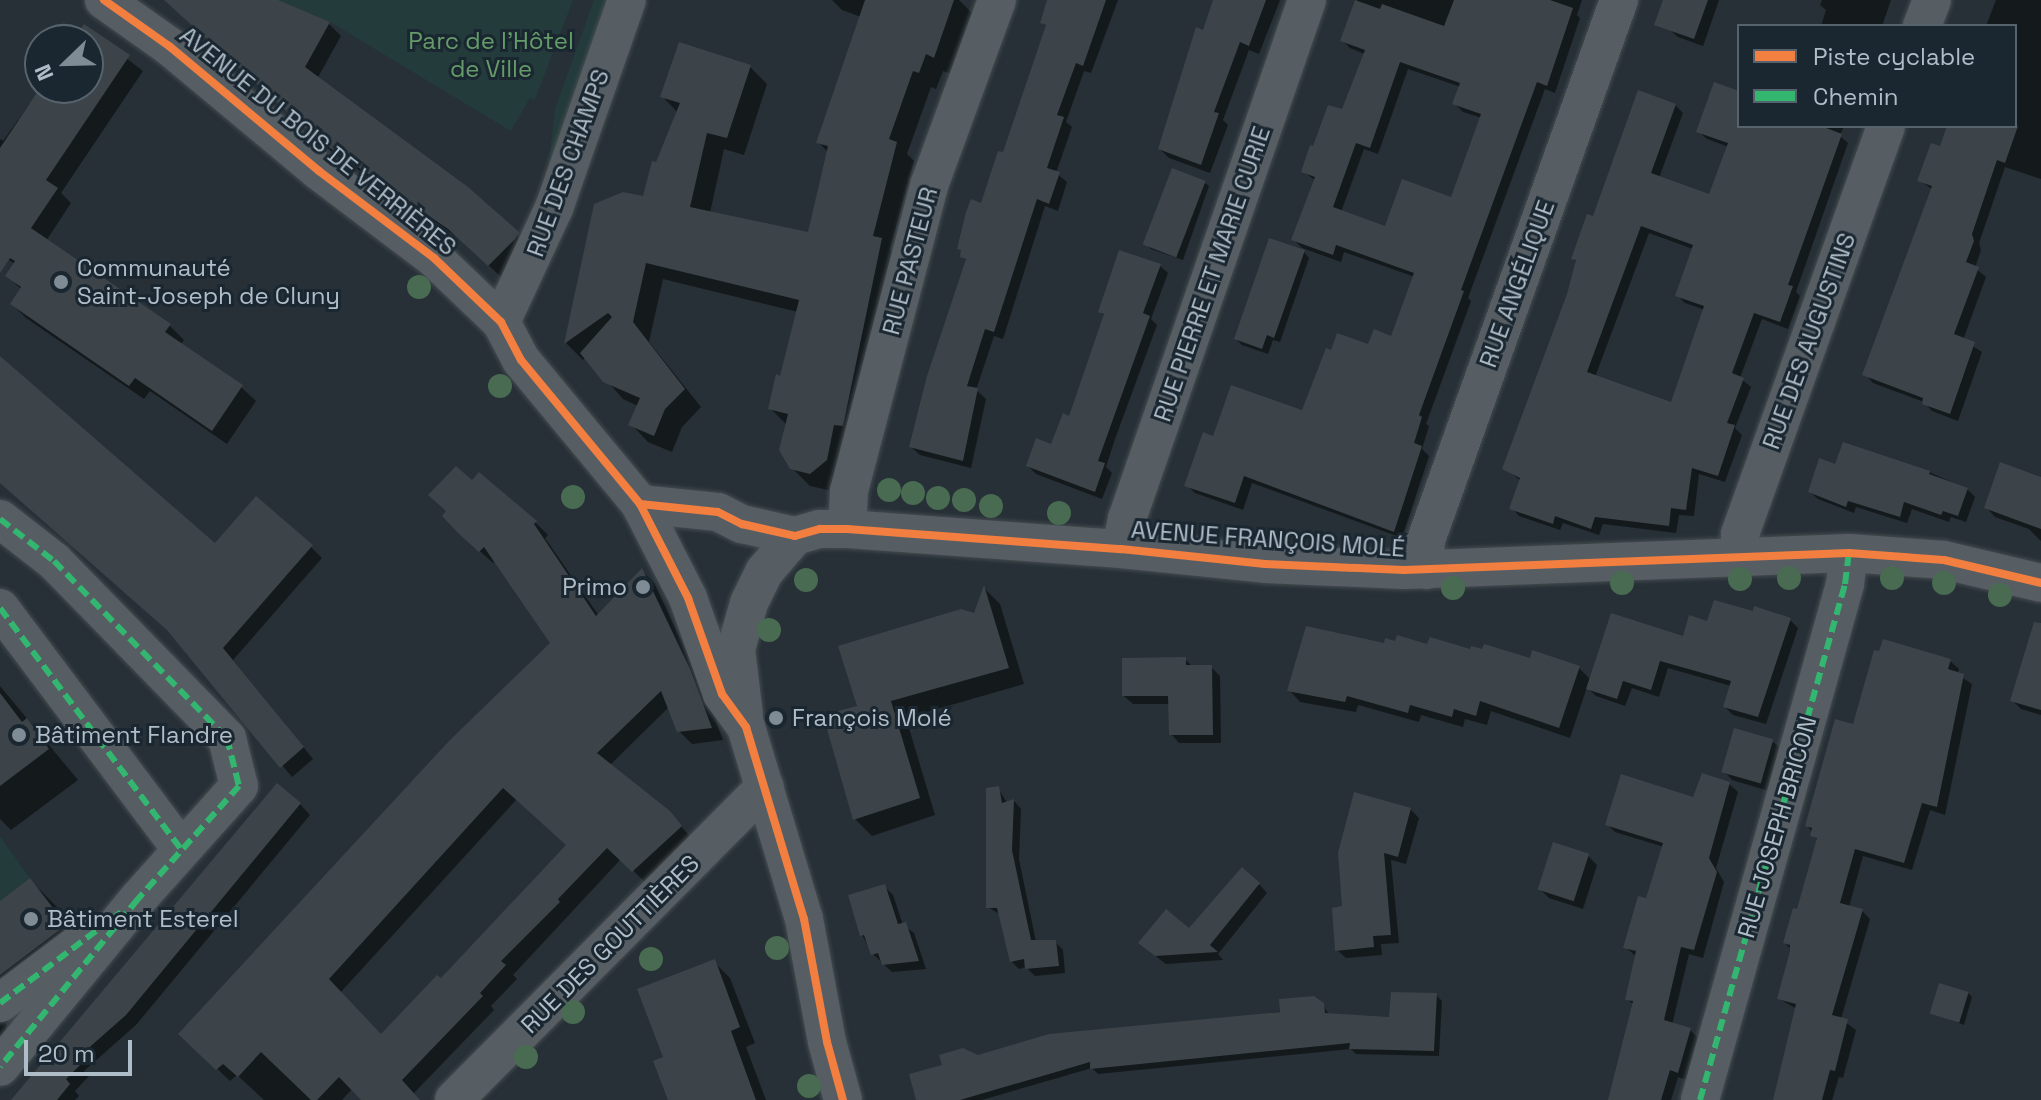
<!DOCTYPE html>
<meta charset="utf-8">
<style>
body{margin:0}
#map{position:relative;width:2041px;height:1100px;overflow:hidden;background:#263036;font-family:"Space Grotesk",sans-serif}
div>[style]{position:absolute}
.green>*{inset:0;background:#233b3b}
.shadow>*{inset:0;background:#0007}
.building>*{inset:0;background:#3c4449;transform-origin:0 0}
.roads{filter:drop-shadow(0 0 2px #454c50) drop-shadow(0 0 2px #454c50)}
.street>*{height:38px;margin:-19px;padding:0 19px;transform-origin:19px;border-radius:19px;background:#565e64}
.quiet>*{height:6px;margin-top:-3px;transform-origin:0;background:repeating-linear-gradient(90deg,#33b770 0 12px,transparent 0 18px)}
.cycleway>*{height:8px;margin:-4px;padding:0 4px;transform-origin:4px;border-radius:4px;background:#f27e40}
.trees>*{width:24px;height:24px;margin:-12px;border-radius:50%;background:#486b52}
.dots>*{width:22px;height:22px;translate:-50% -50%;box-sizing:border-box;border:4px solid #1a2731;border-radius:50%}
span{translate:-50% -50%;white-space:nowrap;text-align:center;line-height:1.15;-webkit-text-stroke:6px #1a2731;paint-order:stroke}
.park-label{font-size:24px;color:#649b68}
.street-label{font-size:24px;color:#afbdc8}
.poi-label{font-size:24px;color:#afbdc8}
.left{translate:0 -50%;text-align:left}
.right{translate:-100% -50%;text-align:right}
.legend{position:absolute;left:1737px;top:24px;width:280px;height:104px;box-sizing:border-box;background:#1a2731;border:2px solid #56636d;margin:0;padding:10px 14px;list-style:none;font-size:24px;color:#afbdc8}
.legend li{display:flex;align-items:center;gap:16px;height:40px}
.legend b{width:40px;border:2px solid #56636d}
.north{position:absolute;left:24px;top:24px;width:80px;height:80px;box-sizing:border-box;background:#1a2731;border:2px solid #56636d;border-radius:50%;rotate:247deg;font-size:22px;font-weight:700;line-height:32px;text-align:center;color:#afbdc8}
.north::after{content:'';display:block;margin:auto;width:28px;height:36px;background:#7f8c95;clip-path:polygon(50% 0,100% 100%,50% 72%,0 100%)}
.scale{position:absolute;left:24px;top:1040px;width:108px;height:36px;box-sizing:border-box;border:4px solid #afbdc8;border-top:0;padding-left:10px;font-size:24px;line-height:28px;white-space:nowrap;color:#afbdc8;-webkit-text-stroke:6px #1a2731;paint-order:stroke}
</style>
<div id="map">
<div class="green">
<div style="clip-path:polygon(276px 0,573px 0,535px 100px,530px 98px,511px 131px,330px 22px)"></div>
<div style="clip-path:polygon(594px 0,612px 0,556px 164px,549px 162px,555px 109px)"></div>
<div style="clip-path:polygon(0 836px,30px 878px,0 901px)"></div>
</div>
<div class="shadow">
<div style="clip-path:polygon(171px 0,274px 0,329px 24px,341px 36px,317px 79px,530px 246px,501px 277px,463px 241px,331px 151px,200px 32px)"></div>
<div style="clip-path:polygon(832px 0,959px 0,973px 14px,952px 74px,943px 71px,936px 89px,931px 87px,907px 154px,914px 161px,890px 250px,898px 258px,844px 478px,828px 490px,810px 486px,792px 468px,787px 425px,770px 408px,782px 379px,798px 312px,663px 279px,649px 342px,701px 407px,682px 427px,672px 452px,648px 442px,631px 424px,638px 406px,623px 399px,586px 357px,583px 360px,566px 343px,596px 206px,645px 198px,678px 113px,663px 97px,750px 67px,767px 84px,744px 155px,724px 149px,710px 213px,809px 234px,828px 152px,818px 142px,861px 17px,842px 10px)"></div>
<div style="clip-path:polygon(1050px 0,1118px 0,1091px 73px,1084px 71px,1066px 122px,1072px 127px,1056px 173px,1067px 182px,1058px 211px,1045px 206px,1003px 339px,994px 336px,976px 390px,986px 399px,971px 468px,920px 455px,911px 447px,968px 262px,962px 256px,1004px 155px,1048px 28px,1042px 22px)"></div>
<div style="clip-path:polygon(1215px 0,1280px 0,1259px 54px,1249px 50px,1223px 120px,1228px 125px,1210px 173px,1169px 158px,1160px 149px)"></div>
<div style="clip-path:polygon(evenodd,1357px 0,1582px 0,1577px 15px,1580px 18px,1555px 93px,1545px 89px,1468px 298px,1471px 301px,1426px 424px,1429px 426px,1422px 449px,1429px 456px,1402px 538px,1252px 483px,1243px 510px,1195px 493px,1187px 485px,1214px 438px,1304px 413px,1369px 347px,1393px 339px,1415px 277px,1344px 252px,1341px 262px,1302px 248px,1294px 240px,1316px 181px,1304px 172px,1314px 148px,1344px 112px,1365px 54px,1350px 48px,1342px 40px,1357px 0,1408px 69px,1461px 87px,1455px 104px,1463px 112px,1482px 118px,1452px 200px,1387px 228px,1341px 212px,1364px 149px,1378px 154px,1408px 69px)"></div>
<div style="clip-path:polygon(1680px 0,1719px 0,1703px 46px,1678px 37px,1669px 29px)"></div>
<div style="clip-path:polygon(1822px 0,1891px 0,1882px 26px,1821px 26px,1826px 10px,1820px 5px)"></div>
<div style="clip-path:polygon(1996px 0,2041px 0,2041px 179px,2005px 167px,1979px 243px,1981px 250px,1975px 268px,1986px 277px,1963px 340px,1982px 352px,1958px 421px,1932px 411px,1924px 402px,1873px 383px,1865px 374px,1933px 190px,1919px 180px,1941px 149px,1949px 126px,2015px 126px,2015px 26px,1986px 26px)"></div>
<div style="clip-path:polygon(84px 26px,143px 71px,61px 193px,71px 203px,46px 241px,169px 325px,184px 340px,180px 345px,241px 387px,256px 401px,227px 444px,150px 391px,144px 399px,26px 318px,12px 304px,22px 290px,7px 276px,15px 264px,0 254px,0 139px,3px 141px,41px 88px,88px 88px,88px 40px,75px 40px)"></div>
<div style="clip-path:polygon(evenodd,1739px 93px,1739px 126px,1844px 126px,1840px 136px,1848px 143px,1796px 292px,1800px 296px,1788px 329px,1762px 319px,1740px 378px,1751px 387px,1735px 428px,1742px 435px,1725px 482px,1699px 474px,1694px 516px,1679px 515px,1676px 533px,1603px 524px,1599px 535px,1563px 523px,1560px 530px,1519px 516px,1512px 508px,1521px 481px,1505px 468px,1568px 295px,1577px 262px,1573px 258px,1594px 218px,1675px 105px,1683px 113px,1659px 178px,1710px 196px,1729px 147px,1707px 139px,1699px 132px,1739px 93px,1649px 233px,1693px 249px,1677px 295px,1685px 303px,1705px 310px,1672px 405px,1595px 377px,1649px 233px)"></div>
<div style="clip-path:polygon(1205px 183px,1209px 186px,1183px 260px,1151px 249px,1147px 245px)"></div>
<div style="clip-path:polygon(1304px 252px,1309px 258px,1280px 342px,1273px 340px,1268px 354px,1242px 345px,1236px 339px)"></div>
<div style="clip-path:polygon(1160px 266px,1168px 273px,1151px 319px,1157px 325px,1115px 439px,1106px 467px,1112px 473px,1102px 499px,1036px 474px,1028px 466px,1053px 447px,1070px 418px,1106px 317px,1100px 311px)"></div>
<div style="clip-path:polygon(0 359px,215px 546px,311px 547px,322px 558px,233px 660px,313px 759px,292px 777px,173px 634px,0 482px)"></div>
<div style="clip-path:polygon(1836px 466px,1929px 472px,1967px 489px,1975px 497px,1966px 522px,1951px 517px,1949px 522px,1912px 509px,1907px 523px,1856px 507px,1854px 513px,1818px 499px,1810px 492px)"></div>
<div style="clip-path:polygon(2041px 479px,2041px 541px,2029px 529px,1995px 517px,1987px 508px)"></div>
<div style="clip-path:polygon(evenodd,472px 483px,535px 522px,548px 535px,545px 538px,599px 616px,642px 571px,654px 583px,702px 684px,723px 740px,692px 744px,679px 731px,669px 707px,610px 765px,669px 812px,693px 840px,646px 883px,621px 859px,513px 975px,517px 979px,491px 1006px,494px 1010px,413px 1094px,418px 1100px,364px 1100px,353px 1088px,342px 1100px,264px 1100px,237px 1075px,230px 1081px,193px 1046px,552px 643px,496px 560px,493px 563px,473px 545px,472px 483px,517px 799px,568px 845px,441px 981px,381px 1036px,340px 993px,517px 799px)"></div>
<div style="clip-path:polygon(985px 589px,1000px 604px,1024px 684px,906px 718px,935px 815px,872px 836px,855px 819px,859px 708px,975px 616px)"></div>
<div style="clip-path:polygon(1789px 619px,1798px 628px,1766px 724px,1733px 715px,1725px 707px,1731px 686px,1668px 668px,1659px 697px,1632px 688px,1625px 706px,1596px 696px,1587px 687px,1570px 738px,1491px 711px,1487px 725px,1465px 719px,1463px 727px,1421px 715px,1419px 722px,1358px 705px,1356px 712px,1300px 702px,1290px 691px,1385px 645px,1471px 651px,1579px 668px,1591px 680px,1709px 624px)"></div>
<div style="clip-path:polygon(2041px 645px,2041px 715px,2021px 709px,2012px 700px)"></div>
<div style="clip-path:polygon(1185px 659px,1193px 667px,1211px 667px,1220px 676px,1221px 743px,1179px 743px,1171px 734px,1170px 704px,1133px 704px,1124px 696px)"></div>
<div style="clip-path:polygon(1950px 661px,1959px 669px,1957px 674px,1972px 684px,1945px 815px,1930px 810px,1912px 870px,1863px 856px,1849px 907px,1862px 911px,1870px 919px,1841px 1019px,1856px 1030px,1843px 1078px,1839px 1077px,1832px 1100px,1774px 1100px,1797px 1009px,1779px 999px,1792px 950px,1785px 943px,1799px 911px,1818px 841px,1807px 825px,1854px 726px)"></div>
<div style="clip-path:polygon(0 686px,78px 780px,11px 830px,0 819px)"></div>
<div style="clip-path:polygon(1772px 741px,1781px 749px,1769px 791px,1732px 780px,1724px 771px)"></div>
<div style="clip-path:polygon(1729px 784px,1738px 792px,1716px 868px,1724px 882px,1703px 958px,1689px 954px,1672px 1025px,1690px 1030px,1699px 1039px,1687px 1080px,1678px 1077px,1671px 1100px,1610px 1100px,1634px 1005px,1627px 999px,1637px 957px,1625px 947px,1647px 901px,1664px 847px,1615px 832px,1607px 824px,1694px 799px)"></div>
<div style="clip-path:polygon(998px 788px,1007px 803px,1014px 801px,1021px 809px,1019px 859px,1036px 942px,1055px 942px,1063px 950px,1065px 973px,1035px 976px,1026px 967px,1019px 969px,1011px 961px,1001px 915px,988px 907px)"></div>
<div style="clip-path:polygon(300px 804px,310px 815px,136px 1025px,84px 1071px,89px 1076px,75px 1091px,79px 1096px,75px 1100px,18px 1100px)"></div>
<div style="clip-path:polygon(1410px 809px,1419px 818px,1406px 864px,1391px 860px,1399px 943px,1381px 944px,1382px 955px,1346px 958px,1337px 950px,1344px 908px)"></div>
<div style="clip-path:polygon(1588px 856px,1597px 865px,1583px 909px,1549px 898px,1540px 889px)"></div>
<div style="clip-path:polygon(30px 880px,58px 908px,92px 954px,14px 1013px,6px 1023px,6px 1037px,0 1041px,0 903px)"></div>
<div style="clip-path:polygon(1259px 884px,1267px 893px,1218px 954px,1223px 960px,1166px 964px,1149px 951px,1189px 931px)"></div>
<div style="clip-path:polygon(884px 886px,893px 895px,903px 925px,914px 933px,926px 969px,892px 972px,873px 954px,862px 935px)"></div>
<div style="clip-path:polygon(714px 962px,730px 978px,755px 1043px,746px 1047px,766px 1100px,670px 1100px,666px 1058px)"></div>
<div style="clip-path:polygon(1968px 993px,1972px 997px,1964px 1025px,1933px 1013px)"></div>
<div style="clip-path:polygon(1436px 995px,1442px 1001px,1439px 1056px,1356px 1054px,1351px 1049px,1098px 1074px,1092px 1068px,982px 1100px,918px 1100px,978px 1057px,1323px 1005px,1329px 1015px,1391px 1020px)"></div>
</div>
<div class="building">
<div style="clip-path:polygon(164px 0,278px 0,330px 22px,305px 67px,468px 187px,519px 232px,515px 239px,488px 266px,448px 229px,317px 139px)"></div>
<div style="clip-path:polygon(865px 0,954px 0,934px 58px,926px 54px,919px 73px,913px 71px,889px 139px,897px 142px,873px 236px,882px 238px,843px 426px,834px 425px,827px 460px,810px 474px,790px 469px,779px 450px,788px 414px,768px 409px,776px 374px,780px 376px,799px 300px,646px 263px,633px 322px,685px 389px,665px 409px,654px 436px,628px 425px,640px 398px,603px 382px,580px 353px,612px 317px,608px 313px,564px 344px,594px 204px,623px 192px,643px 196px,652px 161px,656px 162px,680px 103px,660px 97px,679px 42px,751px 65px,727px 138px,707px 133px,690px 207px,808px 232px,828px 146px,816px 143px)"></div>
<div style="clip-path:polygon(1047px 0,1106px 0,1083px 66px,1076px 63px,1057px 115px,1064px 117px,1047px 168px,1060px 172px,1049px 204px,1037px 199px,994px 332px,985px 329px,967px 386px,978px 388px,963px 461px,909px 447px,927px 376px,966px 259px,960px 257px,961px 250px,957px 249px,966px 212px,971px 199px,981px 203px,998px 151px,1003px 152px,1046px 25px,1040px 23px)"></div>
<div style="clip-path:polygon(1213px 0,1266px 0,1249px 46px,1240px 42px,1214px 112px,1219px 113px,1201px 165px,1158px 149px,1196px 27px,1203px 30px)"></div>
<div style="clip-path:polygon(evenodd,1355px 0,1380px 9px,1382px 4px,1444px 26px,1454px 0,1550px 0,1573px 8px,1547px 86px,1537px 82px,1461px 290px,1464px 291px,1419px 415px,1422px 417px,1414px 443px,1422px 446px,1394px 532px,1244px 476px,1235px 503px,1184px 486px,1203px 432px,1213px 436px,1231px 385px,1302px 410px,1326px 348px,1331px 350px,1337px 333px,1368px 344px,1374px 329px,1391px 336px,1414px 273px,1336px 245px,1333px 255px,1291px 240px,1315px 177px,1301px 172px,1310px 145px,1313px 146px,1328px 105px,1342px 109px,1365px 50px,1340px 41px,1355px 0,1400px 62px,1460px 83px,1452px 104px,1481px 114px,1451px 197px,1402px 179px,1385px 226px,1333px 207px,1356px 143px,1370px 148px,1400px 62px)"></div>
<div style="clip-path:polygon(1663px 0,1708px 0,1694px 39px,1654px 25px)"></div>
<div style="clip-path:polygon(84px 24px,130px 55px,46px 180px,58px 188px,31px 228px,171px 324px,165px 332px,243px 385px,212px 431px,135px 378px,129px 386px,10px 304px,21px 287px,5px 276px,15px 261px,10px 258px,0 273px,0 148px,40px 88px,88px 88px,88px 40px,73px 40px)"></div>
<div style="clip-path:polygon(evenodd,1714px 82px,1739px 91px,1739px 126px,1821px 126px,1842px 134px,1788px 285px,1793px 286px,1780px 322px,1754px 313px,1732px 373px,1744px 378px,1727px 423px,1735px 425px,1718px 476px,1692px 468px,1686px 510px,1671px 508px,1669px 526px,1595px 517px,1591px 529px,1555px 516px,1553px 524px,1509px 509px,1520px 478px,1502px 469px,1567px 294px,1576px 260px,1571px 259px,1587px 214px,1593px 216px,1638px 90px,1676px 104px,1651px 173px,1709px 194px,1728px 143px,1696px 132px,1714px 82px,1641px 226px,1693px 245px,1675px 296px,1704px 306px,1671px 402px,1587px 372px,1641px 226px)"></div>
<div style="clip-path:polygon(1947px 126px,2018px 126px,2005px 163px,1997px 160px,1972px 234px,1974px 241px,1966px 262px,1979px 267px,1954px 334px,1975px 342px,1950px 414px,1922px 404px,1923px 398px,1862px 375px,1932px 186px,1917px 181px,1931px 143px,1940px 146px)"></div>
<div style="left:1172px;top:168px;width:36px;height:82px;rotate:21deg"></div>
<div style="clip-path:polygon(1269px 238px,1305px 250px,1274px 338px,1267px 335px,1262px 349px,1234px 339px)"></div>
<div style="clip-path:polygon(1119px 250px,1161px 264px,1143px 313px,1150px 316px,1098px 461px,1105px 463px,1095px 492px,1026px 466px,1036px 438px,1051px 444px,1063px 413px,1069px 416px,1104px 314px,1098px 312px)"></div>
<div style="clip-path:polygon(0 356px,215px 543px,256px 496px,313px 545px,223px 648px,304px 747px,280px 768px,167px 630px,0 483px)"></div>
<div style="clip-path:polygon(1843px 442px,1930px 471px,1929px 474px,1968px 488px,1958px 516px,1943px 511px,1941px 515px,1904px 502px,1900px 517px,1848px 501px,1846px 507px,1808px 492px,1819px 458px,1835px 464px)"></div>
<div style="clip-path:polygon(2000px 462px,2041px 477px,2041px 529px,1984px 508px)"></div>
<div style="clip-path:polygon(evenodd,456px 466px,472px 480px,479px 472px,537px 521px,534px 524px,596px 616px,642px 568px,690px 669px,712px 728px,677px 732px,661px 691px,597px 753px,670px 811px,682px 826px,632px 872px,607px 848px,558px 899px,560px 902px,501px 961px,506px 965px,480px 993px,483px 996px,402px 1080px,420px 1100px,361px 1100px,339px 1077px,317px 1100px,311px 1100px,261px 1052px,238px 1077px,223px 1064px,216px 1070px,178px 1034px,449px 741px,550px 643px,484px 547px,479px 552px,458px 533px,442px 516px,446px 511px,428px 495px,456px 466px,503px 788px,566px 845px,441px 978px,437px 975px,381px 1034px,329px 979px,503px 788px)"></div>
<div style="clip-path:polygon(984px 585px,1009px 668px,891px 701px,920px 798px,853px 820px,823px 715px,857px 706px,838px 646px,961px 609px,974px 613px)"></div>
<div style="clip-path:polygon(1714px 600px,1753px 611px,1754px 606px,1791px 618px,1758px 717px,1723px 707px,1731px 681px,1660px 661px,1651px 690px,1623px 681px,1617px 699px,1586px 689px,1611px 613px,1683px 636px,1689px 615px,1707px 621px)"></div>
<div style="clip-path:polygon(2034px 622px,2041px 623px,2041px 710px,2010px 701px)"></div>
<div style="clip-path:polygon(1306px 626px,1384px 643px,1385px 638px,1395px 641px,1397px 635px,1427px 644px,1430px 637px,1470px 649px,1471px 646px,1482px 649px,1484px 644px,1530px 658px,1532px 650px,1580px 666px,1559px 728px,1480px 701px,1476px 716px,1454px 709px,1452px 717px,1410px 705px,1408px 713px,1347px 696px,1345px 702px,1287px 691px)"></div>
<div style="clip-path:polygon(1883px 639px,1951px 659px,1948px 669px,1964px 674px,1937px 807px,1922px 803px,1904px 863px,1855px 849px,1840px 903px,1863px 909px,1832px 1015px,1848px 1019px,1835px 1071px,1830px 1070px,1822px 1100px,1773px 1100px,1796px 1004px,1777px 999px,1790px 951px,1790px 945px,1783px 943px,1793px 908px,1797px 909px,1817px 838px,1810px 836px,1812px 828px,1805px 826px,1835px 719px,1853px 724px,1874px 650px,1879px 651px)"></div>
<div style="clip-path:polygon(1186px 657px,1186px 665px,1212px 665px,1213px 735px,1169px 735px,1168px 696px,1122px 696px,1122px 658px)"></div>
<div style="clip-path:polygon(0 693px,22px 722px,27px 718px,49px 749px,0 786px)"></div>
<div style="left:1734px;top:728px;width:41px;height:46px;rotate:16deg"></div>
<div style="clip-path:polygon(1702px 773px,1730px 782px,1709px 858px,1717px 872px,1694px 950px,1681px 947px,1664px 1020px,1691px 1028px,1678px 1073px,1670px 1070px,1661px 1100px,1608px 1100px,1633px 1001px,1625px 1000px,1636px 951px,1623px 948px,1638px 896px,1646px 898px,1663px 843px,1605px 825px,1621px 774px,1693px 797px)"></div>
<div style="clip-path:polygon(277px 783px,301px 803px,126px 1015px,75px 1060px,80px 1065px,66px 1079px,70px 1084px,57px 1100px,11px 1100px)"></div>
<div style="clip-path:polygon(999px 786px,1002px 803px,1014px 799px,1012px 850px,1031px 940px,1056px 940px,1059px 966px,1025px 969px,1024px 959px,1010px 962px,997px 908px,986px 908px,986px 788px)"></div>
<div style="clip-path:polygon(1354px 792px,1411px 808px,1398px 857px,1384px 853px,1391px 935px,1373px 936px,1374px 947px,1335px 951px,1332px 908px,1342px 906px,1338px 853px)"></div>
<div style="left:1553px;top:842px;width:38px;height:50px;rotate:18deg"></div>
<div style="clip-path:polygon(1242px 867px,1260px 883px,1210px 945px,1218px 952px,1155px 956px,1138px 943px,1166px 909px,1189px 928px)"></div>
<div style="clip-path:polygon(30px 878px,66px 925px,0 975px,0 901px)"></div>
<div style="clip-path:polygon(885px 884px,898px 924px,906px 922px,919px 961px,882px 965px,878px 953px,871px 955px,864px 935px,860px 936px,848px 895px)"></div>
<div style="clip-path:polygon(715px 959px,740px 1027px,731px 1031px,756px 1100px,668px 1100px,653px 1061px,663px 1057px,637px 989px)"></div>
<div style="left:1939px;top:983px;width:31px;height:32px;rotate:17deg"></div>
<div style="clip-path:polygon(1391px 992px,1437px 993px,1434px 1051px,1349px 1049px,1350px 1043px,1090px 1069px,1090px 1062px,960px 1100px,916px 1100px,909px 1074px,942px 1065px,939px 1055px,963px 1048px,978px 1055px,1049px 1034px,1280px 1012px,1279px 999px,1314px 996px,1324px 1003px,1325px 1013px,1389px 1017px)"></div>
</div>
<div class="roads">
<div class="street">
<div style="left:104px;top:0;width:80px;rotate:35.3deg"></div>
<div style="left:169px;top:46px;width:195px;rotate:39.8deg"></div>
<div style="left:319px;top:171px;width:144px;rotate:37.1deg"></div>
<div style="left:434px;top:258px;width:93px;rotate:43.7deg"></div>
<div style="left:501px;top:322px;width:43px;rotate:62.2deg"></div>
<div style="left:521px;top:360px;width:187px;rotate:50.4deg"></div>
<div style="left:640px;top:504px;width:106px;rotate:62.9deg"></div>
<div style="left:688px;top:598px;width:102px;rotate:70.5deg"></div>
<div style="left:722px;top:694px;width:41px;rotate:54deg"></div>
<div style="left:746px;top:727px;width:201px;rotate:73.2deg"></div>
<div style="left:804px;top:919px;width:125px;rotate:79.4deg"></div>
<div style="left:827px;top:1042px;width:60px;rotate:74.6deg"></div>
<div style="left:1922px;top:26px;width:28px;rotate:-69deg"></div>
<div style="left:501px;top:322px;width:126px;rotate:-65.1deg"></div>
<div style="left:554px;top:208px;width:220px;rotate:-70.7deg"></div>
<div style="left:640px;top:504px;width:78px;rotate:5.9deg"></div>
<div style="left:718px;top:512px;width:27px;rotate:27deg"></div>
<div style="left:742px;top:524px;width:54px;rotate:12.8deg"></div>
<div style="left:795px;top:536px;width:26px;rotate:-16deg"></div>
<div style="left:820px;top:529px;width:27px"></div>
<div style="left:847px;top:529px;width:275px;rotate:4.2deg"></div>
<div style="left:1121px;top:549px;width:145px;rotate:5.9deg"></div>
<div style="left:1265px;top:564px;width:139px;rotate:2.5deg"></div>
<div style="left:1404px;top:570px;width:445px;rotate:-2.2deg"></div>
<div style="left:1849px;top:553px;width:95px;rotate:4.2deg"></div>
<div style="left:1944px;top:560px;width:100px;rotate:13.3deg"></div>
<div style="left:0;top:519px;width:68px;rotate:37.9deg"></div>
<div style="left:54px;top:561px;width:248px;rotate:45.7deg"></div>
<div style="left:227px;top:738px;width:49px;rotate:76deg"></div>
<div style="left:239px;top:786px;width:152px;rotate:131.8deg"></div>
<div style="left:138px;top:899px;width:217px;rotate:129.4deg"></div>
<div style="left:847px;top:529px;width:38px;rotate:-87deg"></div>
<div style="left:849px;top:491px;width:318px;rotate:-75.3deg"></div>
<div style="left:930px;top:183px;width:195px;rotate:-69.9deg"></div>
<div style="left:1121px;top:549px;width:31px;rotate:-79deg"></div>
<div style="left:1127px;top:519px;width:549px;rotate:-70.87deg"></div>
<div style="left:1741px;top:558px;width:24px;rotate:-92deg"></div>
<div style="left:1740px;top:534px;width:433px;rotate:-70.3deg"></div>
<div style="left:1427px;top:570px;width:27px;rotate:-94deg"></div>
<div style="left:1425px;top:543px;width:577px;rotate:-70.34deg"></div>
<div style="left:0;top:608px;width:301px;rotate:53.1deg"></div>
<div style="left:744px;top:715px;width:66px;rotate:-96.9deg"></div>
<div style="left:736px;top:649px;width:48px;rotate:-74.2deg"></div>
<div style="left:749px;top:603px;width:34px;rotate:-64deg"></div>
<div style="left:764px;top:572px;width:48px;rotate:-49.3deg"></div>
<div style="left:0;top:1003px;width:113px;rotate:-37.1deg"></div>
<div style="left:454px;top:1100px;width:441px;rotate:-45.2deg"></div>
<div style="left:1700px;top:1100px;width:536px;rotate:-74.3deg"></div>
<div style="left:1845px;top:584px;width:31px;rotate:-83deg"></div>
</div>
</div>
<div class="quiet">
<div style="left:0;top:519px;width:68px;rotate:37.9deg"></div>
<div style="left:54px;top:561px;width:248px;rotate:45.7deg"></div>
<div style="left:227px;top:738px;width:49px;rotate:76deg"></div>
<div style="left:239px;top:786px;width:152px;rotate:131.8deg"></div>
<div style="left:138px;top:899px;width:217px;rotate:129.4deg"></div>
<div style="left:0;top:608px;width:301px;rotate:53.1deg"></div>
<div style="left:0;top:1003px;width:151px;rotate:-36.9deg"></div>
<div style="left:1700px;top:1100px;width:536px;rotate:-74.3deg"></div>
<div style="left:1845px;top:584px;width:31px;rotate:-83deg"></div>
</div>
<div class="cycleway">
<div style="left:104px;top:0;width:80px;rotate:35.3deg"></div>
<div style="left:169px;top:46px;width:195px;rotate:39.8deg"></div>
<div style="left:319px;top:171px;width:144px;rotate:37.1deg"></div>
<div style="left:434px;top:258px;width:93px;rotate:43.7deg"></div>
<div style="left:501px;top:322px;width:43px;rotate:62.2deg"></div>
<div style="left:521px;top:360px;width:187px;rotate:50.4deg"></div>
<div style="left:640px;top:504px;width:106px;rotate:62.9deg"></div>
<div style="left:688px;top:598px;width:102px;rotate:70.5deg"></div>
<div style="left:722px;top:694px;width:41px;rotate:54deg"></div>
<div style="left:746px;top:727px;width:201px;rotate:73.2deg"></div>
<div style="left:804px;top:919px;width:125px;rotate:79.4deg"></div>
<div style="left:827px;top:1042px;width:60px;rotate:74.6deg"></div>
<div style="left:640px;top:504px;width:78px;rotate:5.9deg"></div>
<div style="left:718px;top:512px;width:27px;rotate:27deg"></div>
<div style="left:742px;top:524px;width:54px;rotate:12.8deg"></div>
<div style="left:795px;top:536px;width:26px;rotate:-16deg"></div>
<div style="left:820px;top:529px;width:27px"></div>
<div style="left:847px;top:529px;width:275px;rotate:4.2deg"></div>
<div style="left:1121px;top:549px;width:145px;rotate:5.9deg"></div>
<div style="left:1265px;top:564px;width:139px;rotate:2.5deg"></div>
<div style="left:1404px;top:570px;width:445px;rotate:-2.2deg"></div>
<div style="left:1849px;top:553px;width:95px;rotate:4.2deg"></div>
<div style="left:1944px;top:560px;width:100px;rotate:13.3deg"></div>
</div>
<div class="trees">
<div style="left:419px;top:287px"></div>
<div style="left:500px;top:386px"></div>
<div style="left:889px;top:490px"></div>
<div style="left:913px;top:493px"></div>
<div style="left:573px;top:497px"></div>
<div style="left:938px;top:498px"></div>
<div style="left:964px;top:500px"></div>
<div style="left:991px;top:506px"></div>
<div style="left:1059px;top:513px"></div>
<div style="left:1789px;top:578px"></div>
<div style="left:1892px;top:578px"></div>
<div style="left:1740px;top:579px"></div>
<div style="left:806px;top:580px"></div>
<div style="left:1622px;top:583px"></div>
<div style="left:1944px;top:583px"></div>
<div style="left:1453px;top:588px"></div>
<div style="left:2000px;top:595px"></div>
<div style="left:769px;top:630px"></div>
<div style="left:777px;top:948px"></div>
<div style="left:651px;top:959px"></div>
<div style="left:573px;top:1012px"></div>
<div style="left:526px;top:1057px"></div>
<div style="left:809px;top:1086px"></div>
</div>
<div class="dots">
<div style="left:61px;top:282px;background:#7f8c95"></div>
<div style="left:643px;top:587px;background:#7f8c95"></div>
<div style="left:776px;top:718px;background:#7f8c95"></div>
<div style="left:19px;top:735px;background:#7f8c95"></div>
<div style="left:31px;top:919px;background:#7f8c95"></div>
</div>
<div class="park-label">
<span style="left:491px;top:55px">Parc de l'Hôtel<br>de Ville</span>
</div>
<div class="street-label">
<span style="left:318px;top:141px;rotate:39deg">AVENUE DU BOIS DE VERRIÈRES</span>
<span style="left:568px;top:163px;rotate:-70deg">RUE DES CHAMPS</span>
<span style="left:910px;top:261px;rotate:-75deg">RUE PASTEUR</span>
<span style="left:1212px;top:274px;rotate:-71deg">RUE PIERRE ET MARIE CURIE</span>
<span style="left:1517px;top:284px;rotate:-70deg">RUE ANGÉLIQUE</span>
<span style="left:1809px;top:341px;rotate:-70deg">RUE DES AUGUSTINS</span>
<span style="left:1268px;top:539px;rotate:4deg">AVENUE FRANÇOIS MOLÉ</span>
<span style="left:1777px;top:827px;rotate:-74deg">RUE JOSEPH BRICON</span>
<span style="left:610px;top:944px;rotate:-45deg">RUE DES GOUTTIÈRES</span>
</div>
<div class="poi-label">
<span class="left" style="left:77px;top:282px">Communauté<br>Saint-Joseph de Cluny</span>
<span class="right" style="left:627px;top:587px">Primo</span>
<span class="left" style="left:792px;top:718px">François Molé</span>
<span class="left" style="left:35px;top:735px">Bâtiment Flandre</span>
<span class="left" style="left:47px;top:919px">Bâtiment Esterel</span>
</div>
<ul class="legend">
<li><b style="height:10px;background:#f27e40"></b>Piste cyclable</li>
<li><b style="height:10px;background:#33b770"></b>Chemin</li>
</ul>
<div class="north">N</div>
<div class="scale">20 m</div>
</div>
